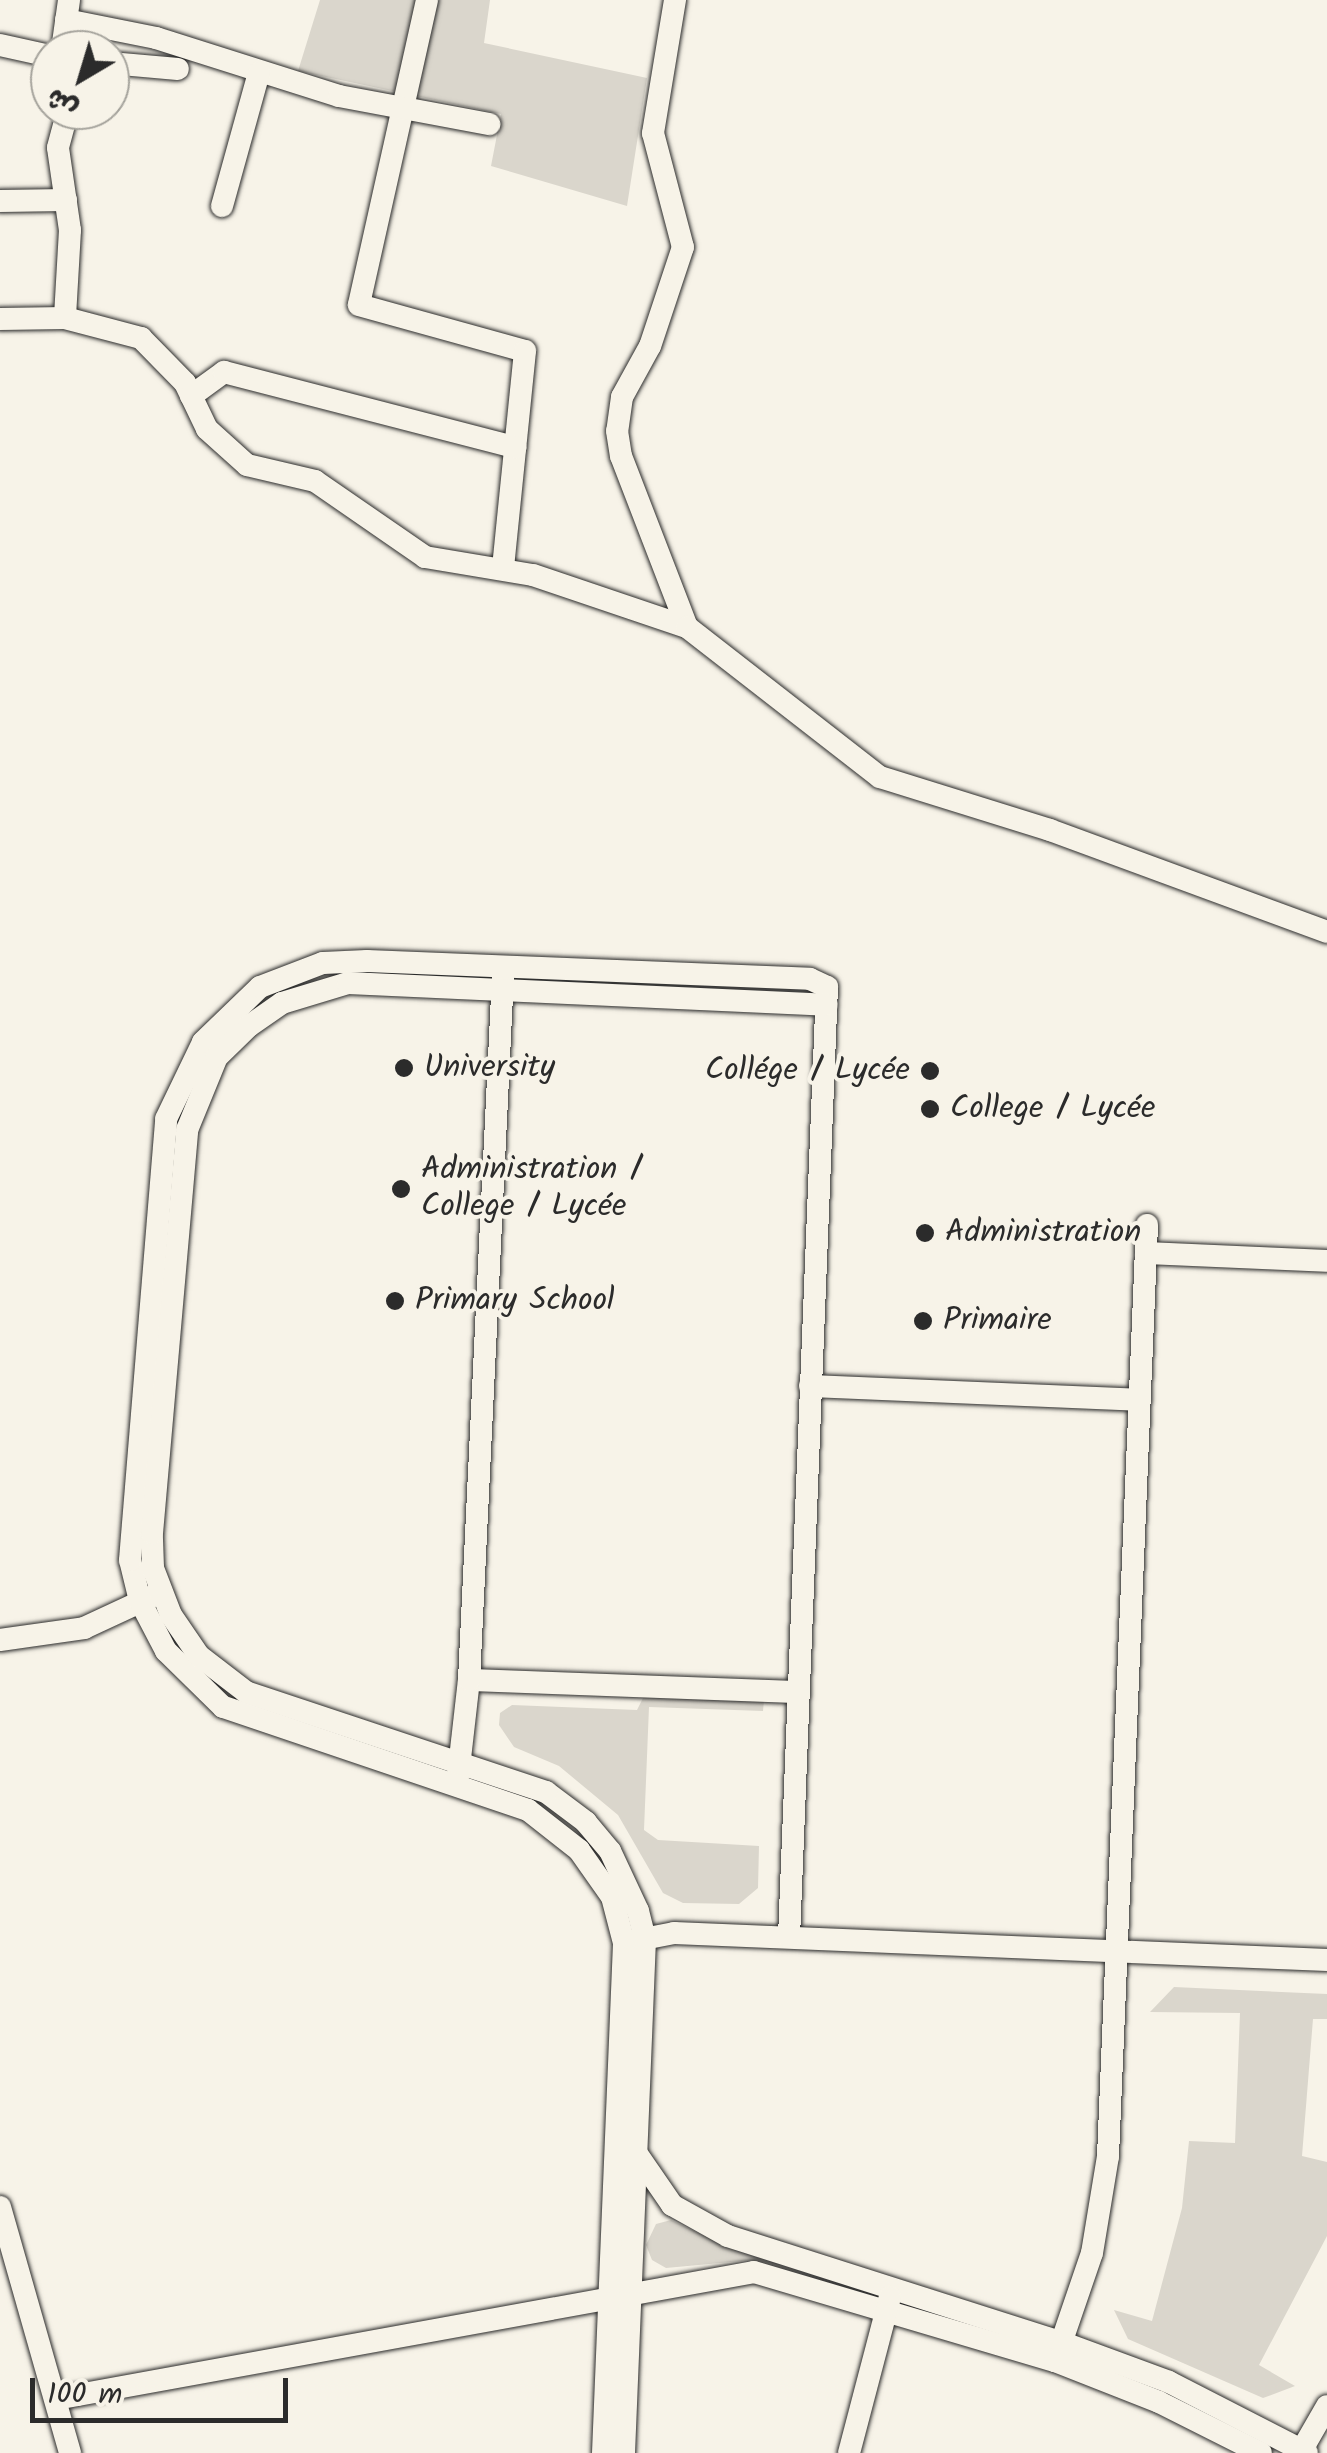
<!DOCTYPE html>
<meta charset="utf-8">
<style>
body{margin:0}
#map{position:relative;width:1327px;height:2453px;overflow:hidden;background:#f7f3e8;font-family:Kalam,"Playpen Sans Arabic",sans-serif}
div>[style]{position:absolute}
.green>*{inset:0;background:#dad6cc}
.roads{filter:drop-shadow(0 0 2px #2b2b2b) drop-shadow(0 0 2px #2b2b2b)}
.minor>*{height:22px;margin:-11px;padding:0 11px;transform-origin:11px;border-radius:11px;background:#f7f3e8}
.dots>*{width:28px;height:28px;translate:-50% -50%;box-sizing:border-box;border:5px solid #f7f3e8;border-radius:50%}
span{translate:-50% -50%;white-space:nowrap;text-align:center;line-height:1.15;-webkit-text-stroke:8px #f7f3e8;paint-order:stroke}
.poi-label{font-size:32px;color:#2b2b2b}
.left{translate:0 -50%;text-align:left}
.right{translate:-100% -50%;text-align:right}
.north{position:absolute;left:30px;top:30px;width:100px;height:100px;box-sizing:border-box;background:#f7f3e8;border:2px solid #a5a39c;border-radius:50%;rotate:218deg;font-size:28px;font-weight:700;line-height:40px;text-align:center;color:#2b2b2b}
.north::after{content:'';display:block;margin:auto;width:35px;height:45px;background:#2b2b2b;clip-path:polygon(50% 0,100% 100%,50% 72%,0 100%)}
.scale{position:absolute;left:30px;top:2378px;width:258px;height:45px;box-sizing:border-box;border:5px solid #2b2b2b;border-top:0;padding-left:12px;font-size:30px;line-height:35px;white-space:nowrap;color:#2b2b2b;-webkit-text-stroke:8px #f7f3e8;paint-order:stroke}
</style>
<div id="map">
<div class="green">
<div style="clip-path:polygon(320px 0,490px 0,484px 43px,647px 78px,627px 206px,491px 166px,501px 114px,298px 71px)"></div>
<div style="clip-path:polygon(644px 1696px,764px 1700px,763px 1711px,649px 1707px,644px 1830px,658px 1840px,759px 1846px,758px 1888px,739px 1904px,683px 1903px,663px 1893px,618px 1815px,559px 1766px,514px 1747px,499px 1725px,500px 1713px,512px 1705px,637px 1710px)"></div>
<div style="clip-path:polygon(1174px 1987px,1327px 1994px,1327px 2019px,1313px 2019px,1302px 2156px,1327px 2162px,1327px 2236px,1259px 2365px,1295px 2386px,1263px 2398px,1128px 2339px,1114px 2310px,1152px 2321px,1182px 2208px,1189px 2141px,1235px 2143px,1240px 2013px,1150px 2012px)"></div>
<div style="clip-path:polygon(671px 2220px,717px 2242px,803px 2269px,752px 2260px,666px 2268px,652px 2260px,646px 2245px,656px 2224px)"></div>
</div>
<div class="roads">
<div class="minor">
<div style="left:427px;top:0;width:312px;rotate:102.6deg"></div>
<div style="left:359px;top:305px;width:172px;rotate:15.5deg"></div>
<div style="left:525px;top:351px;width:218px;rotate:95.8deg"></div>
<div style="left:675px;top:0;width:135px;rotate:99.4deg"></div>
<div style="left:653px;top:133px;width:118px;rotate:75.3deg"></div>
<div style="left:683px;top:247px;width:104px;rotate:108.4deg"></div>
<div style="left:650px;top:346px;width:58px;rotate:118.8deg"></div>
<div style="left:622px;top:397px;width:34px;rotate:98deg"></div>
<div style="left:617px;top:431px;width:25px;rotate:81deg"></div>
<div style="left:621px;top:456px;width:183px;rotate:68.9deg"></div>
<div style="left:66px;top:20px;width:92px;rotate:11.3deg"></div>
<div style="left:156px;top:38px;width:192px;rotate:17.6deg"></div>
<div style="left:339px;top:96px;width:153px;rotate:10.6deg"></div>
<div style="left:0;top:45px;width:51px;rotate:12.4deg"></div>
<div style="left:62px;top:50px;width:50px;rotate:-82deg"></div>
<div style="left:110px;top:63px;width:68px;rotate:5deg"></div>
<div style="left:68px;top:110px;width:39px;rotate:105deg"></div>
<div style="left:58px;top:148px;width:83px;rotate:81.7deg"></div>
<div style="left:70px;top:230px;width:88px;rotate:93.3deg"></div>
<div style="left:65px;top:318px;width:79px;rotate:14.7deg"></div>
<div style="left:141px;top:338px;width:63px;rotate:45.6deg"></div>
<div style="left:185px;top:383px;width:51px;rotate:64.4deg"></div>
<div style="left:207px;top:429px;width:54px;rotate:42deg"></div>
<div style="left:247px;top:465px;width:70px;rotate:13.2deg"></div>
<div style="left:315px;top:481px;width:134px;rotate:34.6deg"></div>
<div style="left:425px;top:557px;width:109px;rotate:9.5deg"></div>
<div style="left:533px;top:575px;width:163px;rotate:18.7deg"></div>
<div style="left:687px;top:627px;width:244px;rotate:37.9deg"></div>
<div style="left:880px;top:777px;width:178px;rotate:17.3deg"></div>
<div style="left:1050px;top:830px;width:295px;rotate:20.2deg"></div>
<div style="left:0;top:201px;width:66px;rotate:-0.9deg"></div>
<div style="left:222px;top:206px;width:138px;rotate:-74.5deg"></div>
<div style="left:0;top:319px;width:65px;rotate:-0.9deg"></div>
<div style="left:191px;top:396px;width:41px;rotate:-36deg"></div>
<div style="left:224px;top:372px;width:301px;rotate:14.5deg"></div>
<div style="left:1146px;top:1253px;width:181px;rotate:2.5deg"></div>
<div style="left:810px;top:1386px;width:329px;rotate:2.4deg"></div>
<div style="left:0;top:1640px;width:85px;rotate:-8.1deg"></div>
<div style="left:84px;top:1628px;width:76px;rotate:-24.9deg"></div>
<div style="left:469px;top:1680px;width:329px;rotate:2.1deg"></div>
<div style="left:458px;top:1776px;width:97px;rotate:-83.5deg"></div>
<div style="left:469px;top:1680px;width:706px;rotate:-87.24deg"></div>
<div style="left:633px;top:1941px;width:42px;rotate:-11deg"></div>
<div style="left:674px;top:1933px;width:654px;rotate:2.37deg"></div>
<div style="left:637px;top:2154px;width:62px;rotate:55.5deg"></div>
<div style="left:672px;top:2205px;width:64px;rotate:29deg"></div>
<div style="left:728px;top:2236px;width:349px;rotate:17.7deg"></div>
<div style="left:1061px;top:2342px;width:115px;rotate:20.3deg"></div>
<div style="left:1169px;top:2382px;width:155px;rotate:27.2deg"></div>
<div style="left:0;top:2207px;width:256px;rotate:74.1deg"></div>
<div style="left:1055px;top:2361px;width:114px;rotate:-71.1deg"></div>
<div style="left:1092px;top:2253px;width:98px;rotate:-80.6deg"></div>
<div style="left:1108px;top:2156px;width:932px;rotate:-87.6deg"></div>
<div style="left:56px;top:2399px;width:709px;rotate:-10.31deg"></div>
<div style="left:754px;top:2272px;width:314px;rotate:16.5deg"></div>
<div style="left:1055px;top:2361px;width:112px;rotate:21.5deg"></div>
<div style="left:1159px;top:2402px;width:114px;rotate:26.6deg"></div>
<div style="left:603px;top:2453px;width:510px;rotate:-87.64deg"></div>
<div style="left:624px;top:1943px;width:48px;rotate:-104.6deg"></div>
<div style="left:612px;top:1897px;width:57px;rotate:-125.1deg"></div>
<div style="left:579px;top:1850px;width:65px;rotate:-141.9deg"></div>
<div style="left:528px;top:1810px;width:322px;rotate:-161.3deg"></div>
<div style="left:223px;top:1707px;width:80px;rotate:-135.5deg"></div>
<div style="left:166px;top:1651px;width:56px;rotate:-117.5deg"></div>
<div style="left:140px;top:1601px;width:42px;rotate:-103.7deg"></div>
<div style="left:130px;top:1560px;width:442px;rotate:-85.3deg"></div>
<div style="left:166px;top:1119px;width:85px;rotate:-64.3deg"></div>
<div style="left:203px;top:1042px;width:79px;rotate:-44deg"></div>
<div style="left:260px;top:987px;width:67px;rotate:-20.9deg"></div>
<div style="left:323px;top:963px;width:44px;rotate:-2.6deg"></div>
<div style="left:367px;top:961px;width:443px;rotate:2.3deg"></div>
<div style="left:810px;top:979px;width:19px;rotate:25deg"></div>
<div style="left:827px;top:987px;width:951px;rotate:92.29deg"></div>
<div style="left:624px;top:2453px;width:514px;rotate:-87.66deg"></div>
<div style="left:645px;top:1939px;width:29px;rotate:-104deg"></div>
<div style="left:638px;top:1911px;width:66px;rotate:-115deg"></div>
<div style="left:610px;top:1851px;width:38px;rotate:-130deg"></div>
<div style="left:586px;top:1822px;width:50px;rotate:-143.1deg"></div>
<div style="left:546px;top:1792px;width:316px;rotate:-161.6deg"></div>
<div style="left:246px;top:1692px;width:59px;rotate:-142.5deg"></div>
<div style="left:199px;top:1656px;width:50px;rotate:-124.3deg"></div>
<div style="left:171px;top:1615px;width:50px;rotate:-111deg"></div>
<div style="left:153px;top:1568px;width:35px;rotate:-92deg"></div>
<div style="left:152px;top:1533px;width:405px;rotate:-85deg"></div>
<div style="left:187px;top:1130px;width:79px;rotate:-67.7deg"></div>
<div style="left:217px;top:1057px;width:45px;rotate:-44.1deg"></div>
<div style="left:249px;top:1026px;width:40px;rotate:-34.9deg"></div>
<div style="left:282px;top:1003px;width:69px;rotate:-16.9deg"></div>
<div style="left:348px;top:983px;width:479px;rotate:2.6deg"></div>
<div style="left:849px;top:2453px;width:161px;rotate:-75.3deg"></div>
<div style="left:1300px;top:2453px;width:54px;rotate:-60.1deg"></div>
</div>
</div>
<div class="dots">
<div style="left:404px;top:1068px;background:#2b2b2b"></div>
<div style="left:930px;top:1071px;background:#2b2b2b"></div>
<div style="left:930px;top:1109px;background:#2b2b2b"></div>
<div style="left:401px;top:1189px;background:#2b2b2b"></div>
<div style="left:925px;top:1233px;background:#2b2b2b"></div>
<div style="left:395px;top:1301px;background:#2b2b2b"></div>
<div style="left:923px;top:1321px;background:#2b2b2b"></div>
</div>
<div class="poi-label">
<span class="left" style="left:424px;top:1068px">University</span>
<span class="right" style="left:910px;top:1071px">Collége / Lycée</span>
<span class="left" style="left:950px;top:1109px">College / Lycée</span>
<span class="left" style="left:421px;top:1189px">Administration /<br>College / Lycée</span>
<span class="left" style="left:945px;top:1233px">Administration</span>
<span class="left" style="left:415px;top:1301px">Primary School</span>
<span class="left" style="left:943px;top:1321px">Primaire</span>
</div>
<div class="north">ش</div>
<div class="scale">100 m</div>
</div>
